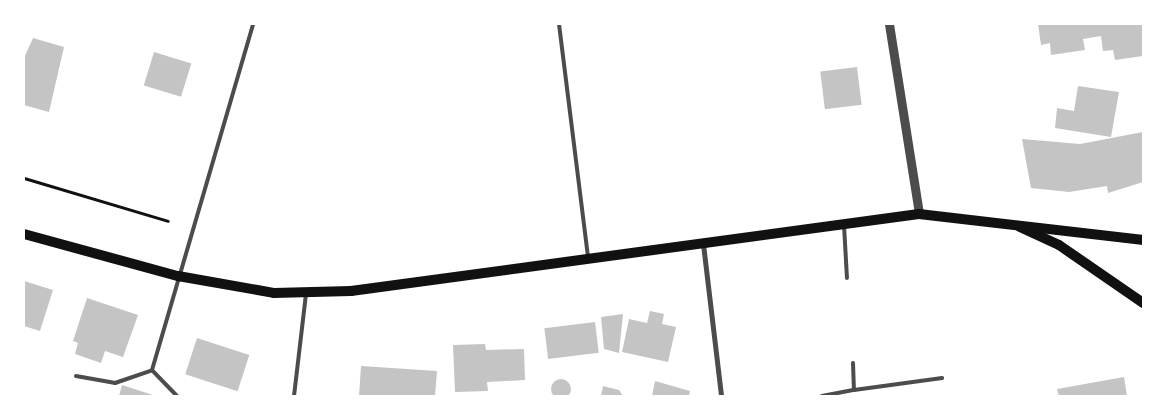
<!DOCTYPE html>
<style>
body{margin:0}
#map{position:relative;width:1167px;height:420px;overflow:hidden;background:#fff;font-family:"Open Sans",sans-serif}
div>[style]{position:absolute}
.building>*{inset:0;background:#c4c4c4;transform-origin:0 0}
.round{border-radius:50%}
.path>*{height:3px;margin:-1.5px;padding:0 1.5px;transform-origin:1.5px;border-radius:1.5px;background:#111}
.service>*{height:4px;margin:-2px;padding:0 2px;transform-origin:2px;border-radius:2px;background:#4c4c4c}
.minor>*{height:5px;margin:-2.5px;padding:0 2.5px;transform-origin:2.5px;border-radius:2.5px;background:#4c4c4c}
.tertiary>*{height:9px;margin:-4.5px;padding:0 4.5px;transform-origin:4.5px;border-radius:4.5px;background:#4c4c4c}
.secondary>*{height:10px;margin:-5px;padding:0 5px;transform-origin:5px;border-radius:5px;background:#111}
span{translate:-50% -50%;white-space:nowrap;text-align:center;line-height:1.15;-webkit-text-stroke:4.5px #fff;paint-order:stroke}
.frame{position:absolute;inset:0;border:25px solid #fff;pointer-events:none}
</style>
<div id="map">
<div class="building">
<div style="clip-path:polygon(1038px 24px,1143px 24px,1143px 56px,1115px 60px,1113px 50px,1103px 51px,1101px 36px,1083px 39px,1085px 50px,1051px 55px,1050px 43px,1041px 45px)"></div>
<div style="clip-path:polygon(33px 38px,64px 47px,49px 112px,24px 105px,24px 58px)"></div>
<div style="left:154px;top:52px;width:39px;height:35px;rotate:17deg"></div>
<div style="left:857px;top:67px;width:38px;height:37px;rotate:83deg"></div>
<div style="clip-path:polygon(1078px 86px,1119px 92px,1111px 137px,1055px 128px,1057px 108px,1074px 111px)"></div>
<div style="clip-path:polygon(1143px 132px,1143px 182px,1108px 193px,1107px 186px,1069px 192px,1031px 188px,1022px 139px,1080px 144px)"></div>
<div style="clip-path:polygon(24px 281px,53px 290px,40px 331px,24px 326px)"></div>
<div style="clip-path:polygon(87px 298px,138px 315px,123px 357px,105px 351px,101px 363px,75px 354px,78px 343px,73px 341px)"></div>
<div style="clip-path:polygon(650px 311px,664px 314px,662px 324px,676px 327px,668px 362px,622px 352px,629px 319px,647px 323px)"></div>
<div style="clip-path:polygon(623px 314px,619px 353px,604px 349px,601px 317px)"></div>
<div style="left:595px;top:322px;width:31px;height:51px;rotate:83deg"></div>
<div style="left:197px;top:338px;width:55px;height:38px;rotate:18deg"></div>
<div style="clip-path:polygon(485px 344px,486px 350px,524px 349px,525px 380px,487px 382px,488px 391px,455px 392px,453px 345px)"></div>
<div style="clip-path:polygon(361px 366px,437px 371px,435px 396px,359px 396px)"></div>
<div style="clip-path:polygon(1124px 377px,1127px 396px,1059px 396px,1057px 389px)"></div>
<div class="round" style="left:551px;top:379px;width:20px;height:20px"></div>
<div style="clip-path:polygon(655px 381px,690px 391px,689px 396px,652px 396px)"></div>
<div style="clip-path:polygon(122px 385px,156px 396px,119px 396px)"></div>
<div style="clip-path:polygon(603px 386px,619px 390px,623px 396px,601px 396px)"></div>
</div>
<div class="path">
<div style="left:24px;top:178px;width:150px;rotate:16.6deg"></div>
</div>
<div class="service">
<div style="left:559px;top:24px;width:235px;rotate:82.9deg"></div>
<div style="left:844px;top:225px;width:53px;rotate:86.8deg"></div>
<div style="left:853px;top:363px;width:27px;rotate:88deg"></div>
<div style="left:854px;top:390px;width:89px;rotate:-7.8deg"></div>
<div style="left:76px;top:376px;width:40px;rotate:10deg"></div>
<div style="left:115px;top:383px;width:39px;rotate:-19deg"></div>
<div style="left:177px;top:396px;width:36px;rotate:-134deg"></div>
<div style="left:152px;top:370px;width:360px;rotate:-73.7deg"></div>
<div style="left:294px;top:396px;width:103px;rotate:-83.3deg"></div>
<div style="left:822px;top:396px;width:33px;rotate:-11deg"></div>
</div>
<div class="minor">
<div style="left:703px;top:244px;width:153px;rotate:83.2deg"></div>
</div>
<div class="tertiary">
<div style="left:889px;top:24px;width:192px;rotate:81deg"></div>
</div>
<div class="secondary">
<div style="left:1020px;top:227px;width:43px;rotate:24.8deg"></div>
<div style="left:1059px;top:245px;width:102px;rotate:34.6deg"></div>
<div style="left:24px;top:234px;width:160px;rotate:15.3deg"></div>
<div style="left:178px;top:276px;width:97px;rotate:10deg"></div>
<div style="left:274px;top:293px;width:77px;rotate:-1.5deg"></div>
<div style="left:351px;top:291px;width:573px;rotate:-7.72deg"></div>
<div style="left:919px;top:214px;width:226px;rotate:6.6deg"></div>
</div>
<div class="frame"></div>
</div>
